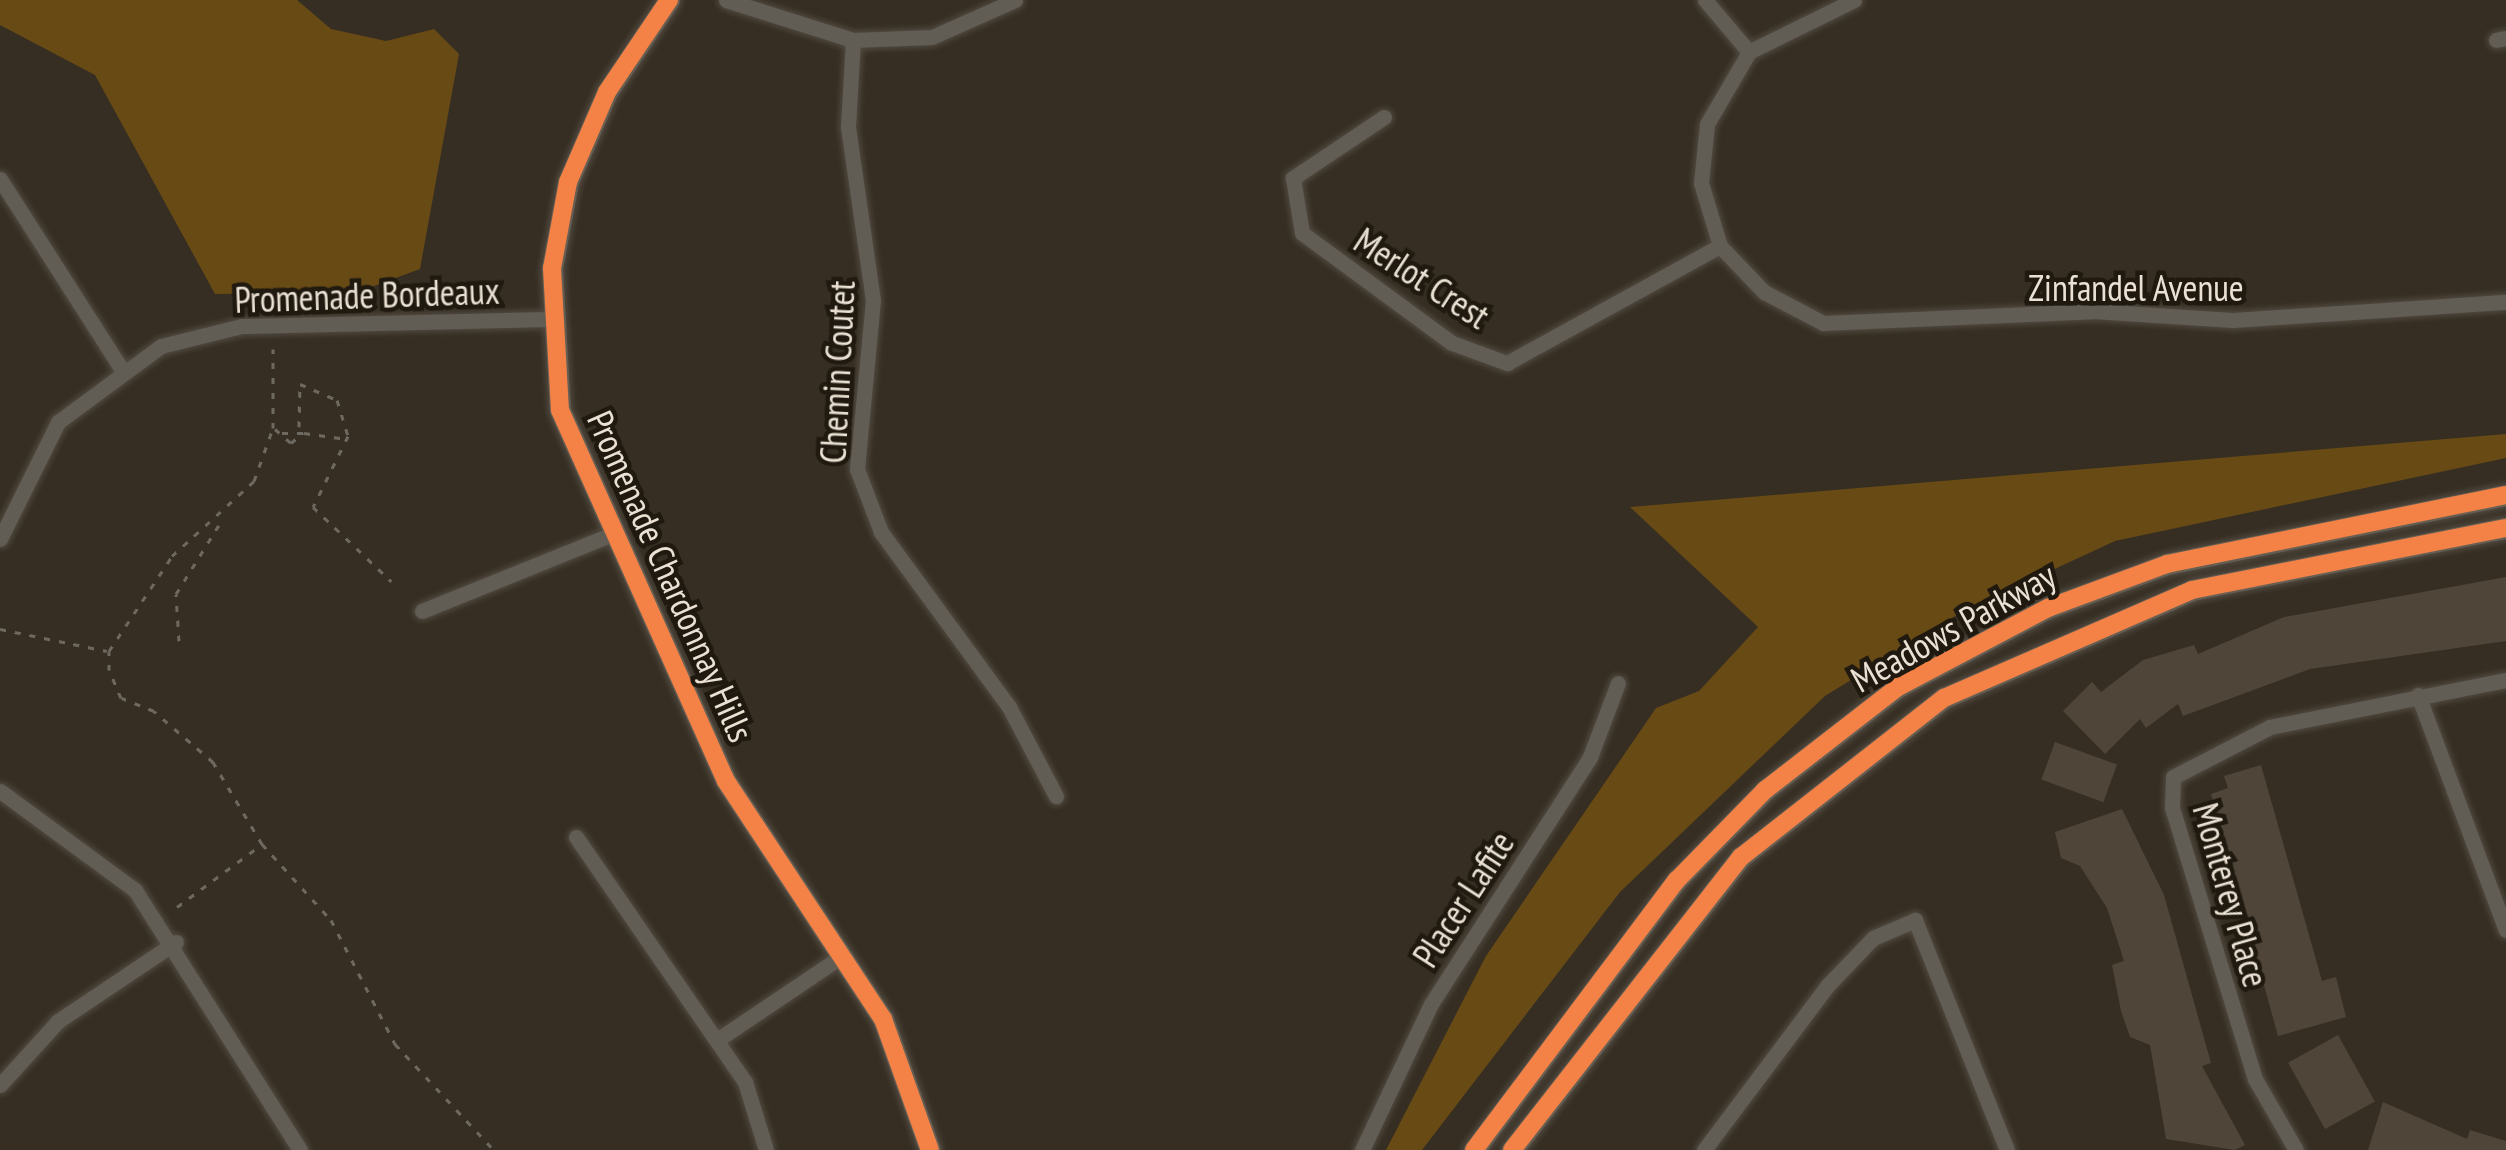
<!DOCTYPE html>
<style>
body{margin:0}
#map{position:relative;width:2506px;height:1150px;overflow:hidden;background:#362e22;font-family:"PT Sans Narrow",sans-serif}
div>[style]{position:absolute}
.green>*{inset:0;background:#684a15}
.building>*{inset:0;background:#4f4639;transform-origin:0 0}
.path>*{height:3px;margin-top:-1.5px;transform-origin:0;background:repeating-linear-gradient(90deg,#6e6960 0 6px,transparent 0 15px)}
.roads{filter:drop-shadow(0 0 3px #514a41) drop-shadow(0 0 3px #514a41)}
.street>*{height:15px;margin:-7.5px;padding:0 7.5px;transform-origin:7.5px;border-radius:7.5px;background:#625d54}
.secondary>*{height:21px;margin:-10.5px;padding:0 10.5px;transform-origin:10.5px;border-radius:10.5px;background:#665e52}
.cycleway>*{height:18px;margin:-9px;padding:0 9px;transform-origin:9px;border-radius:9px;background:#f48246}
span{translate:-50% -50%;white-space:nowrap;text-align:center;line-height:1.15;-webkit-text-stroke:9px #1f190f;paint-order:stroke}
.street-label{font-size:36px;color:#eae1d4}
</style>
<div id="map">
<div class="green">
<div style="clip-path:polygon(0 0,297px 0,331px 29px,386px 41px,434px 29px,459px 54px,420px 269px,358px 292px,215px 294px,95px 75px,0 25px)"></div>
<div style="clip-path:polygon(2506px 434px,2506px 458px,2115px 541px,1960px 613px,1825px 696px,1620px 892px,1422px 1150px,1386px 1150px,1486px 956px,1656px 708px,1699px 691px,1758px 627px,1630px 507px)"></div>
</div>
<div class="building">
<div style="clip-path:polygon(2506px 577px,2506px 641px,2310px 669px,2183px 716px,2178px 704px,2146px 728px,2140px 719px,2105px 754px,2063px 711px,2092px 682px,2101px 692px,2143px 660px,2194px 645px,2198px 654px,2284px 617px)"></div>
<div style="left:2055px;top:742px;width:66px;height:40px;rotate:20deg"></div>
<div style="clip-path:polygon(2261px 765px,2322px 981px,2336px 977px,2346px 1017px,2278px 1036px,2211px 794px,2228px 788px,2224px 776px)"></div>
<div style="clip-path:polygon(2122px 809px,2164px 895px,2211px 1063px,2202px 1066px,2245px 1145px,2235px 1150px,2166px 1139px,2150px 1045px,2130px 1037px,2121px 1011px,2112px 965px,2124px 961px,2107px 908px,2080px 866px,2061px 858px,2055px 832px)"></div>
<div style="left:2338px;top:1035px;width:76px;height:57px;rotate:61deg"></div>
<div style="clip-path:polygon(2383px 1102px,2467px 1139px,2470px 1130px,2506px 1141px,2506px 1150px,2368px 1150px)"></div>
</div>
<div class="path">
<div style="left:299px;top:427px;width:43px;rotate:-88.7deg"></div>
<div style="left:300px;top:384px;width:40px;rotate:23.4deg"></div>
<div style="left:337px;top:400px;width:38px;rotate:73deg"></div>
<div style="left:348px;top:436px;width:79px;rotate:116.2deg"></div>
<div style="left:313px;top:507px;width:108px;rotate:43.5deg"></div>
<div style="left:275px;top:429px;width:21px;rotate:41deg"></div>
<div style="left:291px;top:443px;width:16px;rotate:-40deg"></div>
<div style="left:303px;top:433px;width:24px;rotate:180deg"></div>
<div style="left:304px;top:433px;width:43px;rotate:7.9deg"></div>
<div style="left:0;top:629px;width:109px;rotate:11.6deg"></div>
<div style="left:179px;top:641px;width:47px;rotate:-93.7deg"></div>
<div style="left:176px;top:594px;width:87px;rotate:-58.1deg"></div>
<div style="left:262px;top:844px;width:96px;rotate:-120.9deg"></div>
<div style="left:213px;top:762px;width:78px;rotate:-139.2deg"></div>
<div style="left:154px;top:711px;width:35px;rotate:-158deg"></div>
<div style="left:121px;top:698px;width:30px;rotate:-113deg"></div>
<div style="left:109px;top:670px;width:19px;rotate:-90deg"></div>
<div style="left:109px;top:651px;width:114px;rotate:-56.4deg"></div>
<div style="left:172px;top:556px;width:111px;rotate:-42.4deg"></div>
<div style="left:254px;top:481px;width:56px;rotate:-70.3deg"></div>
<div style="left:273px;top:428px;width:79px;rotate:-90deg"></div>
<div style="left:177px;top:907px;width:106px;rotate:-36.5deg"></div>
<div style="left:262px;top:844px;width:103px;rotate:47.8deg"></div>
<div style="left:331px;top:920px;width:140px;rotate:62.7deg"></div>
<div style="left:395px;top:1044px;width:145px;rotate:47deg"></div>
</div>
<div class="roads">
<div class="street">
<div style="left:726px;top:0;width:133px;rotate:17.5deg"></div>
<div style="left:853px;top:40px;width:79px;rotate:-2.2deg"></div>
<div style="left:932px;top:37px;width:91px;rotate:-24deg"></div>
<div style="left:1705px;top:0;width:68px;rotate:49.8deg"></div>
<div style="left:1854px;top:0;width:117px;rotate:153.7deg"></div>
<div style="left:1749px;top:52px;width:83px;rotate:120.3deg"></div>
<div style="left:1707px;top:124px;width:59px;rotate:95.8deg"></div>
<div style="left:1701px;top:183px;width:66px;rotate:73.2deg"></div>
<div style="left:1720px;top:246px;width:64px;rotate:46.3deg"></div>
<div style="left:1764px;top:292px;width:67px;rotate:27.7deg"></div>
<div style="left:1823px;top:323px;width:270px;rotate:-2.5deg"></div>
<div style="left:2093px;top:311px;width:140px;rotate:3.7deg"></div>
<div style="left:2233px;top:320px;width:274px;rotate:-3.8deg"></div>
<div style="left:853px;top:40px;width:87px;rotate:93.3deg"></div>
<div style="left:848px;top:127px;width:175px;rotate:81.8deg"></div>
<div style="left:873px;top:300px;width:170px;rotate:95.4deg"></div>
<div style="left:857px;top:469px;width:67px;rotate:69.1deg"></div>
<div style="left:881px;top:532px;width:217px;rotate:53.8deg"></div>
<div style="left:1009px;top:707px;width:101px;rotate:62.2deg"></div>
<div style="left:2496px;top:40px;width:10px;rotate:-11deg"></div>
<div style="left:1384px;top:117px;width:110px;rotate:146.2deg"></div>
<div style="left:1293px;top:178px;width:56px;rotate:80.7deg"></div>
<div style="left:1302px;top:233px;width:186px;rotate:36.3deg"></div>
<div style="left:1452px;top:343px;width:59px;rotate:20deg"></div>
<div style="left:1507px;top:363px;width:243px;rotate:-28.8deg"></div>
<div style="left:0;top:179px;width:223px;rotate:57.4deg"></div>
<div style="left:0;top:539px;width:131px;rotate:-63.6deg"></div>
<div style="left:58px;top:422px;width:128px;rotate:-36.4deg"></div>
<div style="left:161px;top:346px;width:83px;rotate:-13.9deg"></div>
<div style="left:242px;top:326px;width:309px;rotate:-1.3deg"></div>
<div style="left:422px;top:611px;width:201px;rotate:-22deg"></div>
<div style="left:2418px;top:695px;width:251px;rotate:69.5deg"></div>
<div style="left:0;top:791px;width:167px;rotate:36.3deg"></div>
<div style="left:135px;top:890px;width:308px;rotate:57.6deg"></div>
<div style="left:576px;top:837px;width:298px;rotate:55.4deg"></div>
<div style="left:745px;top:1082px;width:71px;rotate:72.8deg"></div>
<div style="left:717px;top:1040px;width:151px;rotate:-33.9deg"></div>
<div style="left:0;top:1085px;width:86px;rotate:-47.8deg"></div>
<div style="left:58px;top:1021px;width:142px;rotate:-33.8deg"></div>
<div style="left:1362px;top:1150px;width:161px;rotate:-64.7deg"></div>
<div style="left:1431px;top:1004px;width:294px;rotate:-57.2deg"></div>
<div style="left:1590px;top:757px;width:79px;rotate:-69.3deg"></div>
<div style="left:1704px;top:1150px;width:205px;rotate:-53.1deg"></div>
<div style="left:1827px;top:986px;width:66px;rotate:-46.2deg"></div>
<div style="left:1873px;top:938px;width:46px;rotate:-23.2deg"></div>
<div style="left:1915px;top:920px;width:248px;rotate:68.2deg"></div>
<div style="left:2296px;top:1150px;width:82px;rotate:-120deg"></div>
<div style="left:2255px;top:1079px;width:283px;rotate:-107deg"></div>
<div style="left:2172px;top:808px;width:31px;rotate:-88deg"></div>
<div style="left:2173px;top:777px;width:109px;rotate:-27.3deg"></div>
<div style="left:2270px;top:727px;width:241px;rotate:-11.3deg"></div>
</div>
<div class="secondary">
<div style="left:669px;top:0;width:111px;rotate:124deg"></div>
<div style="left:607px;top:92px;width:98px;rotate:113.4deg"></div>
<div style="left:568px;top:182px;width:87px;rotate:100.5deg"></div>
<div style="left:552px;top:268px;width:142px;rotate:86.8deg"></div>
<div style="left:560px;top:410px;width:406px;rotate:65.9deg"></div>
<div style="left:726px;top:781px;width:285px;rotate:56.6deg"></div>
<div style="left:883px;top:1019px;width:139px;rotate:70.3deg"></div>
<div style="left:1474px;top:1150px;width:338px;rotate:-53.1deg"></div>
<div style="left:1677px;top:880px;width:126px;rotate:-45.6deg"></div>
<div style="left:1765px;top:790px;width:168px;rotate:-37.8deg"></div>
<div style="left:1898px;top:687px;width:170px;rotate:-27.8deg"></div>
<div style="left:2048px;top:608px;width:127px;rotate:-20.3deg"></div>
<div style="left:2167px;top:564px;width:346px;rotate:-11.5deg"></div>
<div style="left:1512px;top:1150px;width:372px;rotate:-52deg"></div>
<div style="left:1741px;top:857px;width:258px;rotate:-38.1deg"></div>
<div style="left:1944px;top:698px;width:270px;rotate:-23.5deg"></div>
<div style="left:2192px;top:590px;width:320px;rotate:-11.2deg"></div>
</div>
</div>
<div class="cycleway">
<div style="left:669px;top:0;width:111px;rotate:124deg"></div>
<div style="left:607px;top:92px;width:98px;rotate:113.4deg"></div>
<div style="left:568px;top:182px;width:87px;rotate:100.5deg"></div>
<div style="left:552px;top:268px;width:142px;rotate:86.8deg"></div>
<div style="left:560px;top:410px;width:406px;rotate:65.9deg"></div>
<div style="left:726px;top:781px;width:285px;rotate:56.6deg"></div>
<div style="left:883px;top:1019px;width:139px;rotate:70.3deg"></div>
<div style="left:1474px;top:1150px;width:338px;rotate:-53.1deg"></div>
<div style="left:1677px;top:880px;width:126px;rotate:-45.6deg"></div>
<div style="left:1765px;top:790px;width:168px;rotate:-37.8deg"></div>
<div style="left:1898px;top:687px;width:170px;rotate:-27.8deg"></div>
<div style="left:2048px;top:608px;width:127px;rotate:-20.3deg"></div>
<div style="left:2167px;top:564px;width:346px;rotate:-11.5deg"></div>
<div style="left:1512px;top:1150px;width:372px;rotate:-52deg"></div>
<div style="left:1741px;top:857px;width:258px;rotate:-38.1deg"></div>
<div style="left:1944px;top:698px;width:270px;rotate:-23.5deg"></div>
<div style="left:2192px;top:590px;width:320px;rotate:-11.2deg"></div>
</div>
<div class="street-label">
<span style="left:1422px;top:278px;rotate:33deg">Merlot Crest</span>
<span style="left:2136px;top:288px">Zinfandel Avenue</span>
<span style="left:367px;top:295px;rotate:-2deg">Promenade Bordeaux</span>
<span style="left:837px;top:372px;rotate:-87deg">Chemin Coutet</span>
<span style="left:671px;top:576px;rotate:66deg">Promenade Chardonnay Hills</span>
<span style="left:1953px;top:627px;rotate:-29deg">Meadows Parkway</span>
<span style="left:2231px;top:895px;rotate:74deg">Monterey Place</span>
<span style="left:1463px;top:899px;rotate:-57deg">Placer Lafite</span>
</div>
</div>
